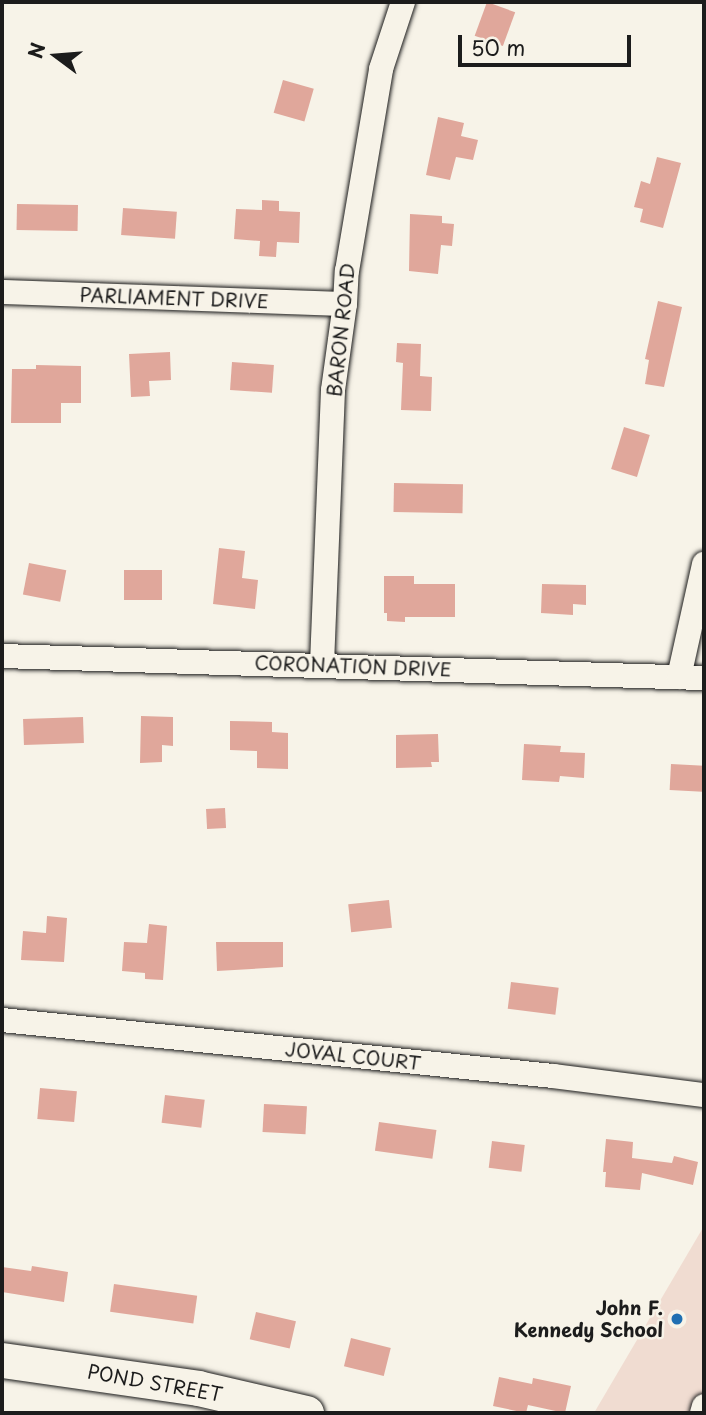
<!DOCTYPE html>
<style>
body{margin:0}
#map{position:relative;width:706px;height:1415px;overflow:hidden;background:#f7f3e8;font-family:"Playpen Sans",sans-serif}
div>[style]{position:absolute}
.built>*{inset:0;background:#f0dcd1}
.building>*{inset:0;background:#e0a79b;transform-origin:0 0}
.roads{filter:drop-shadow(0 0 2px #1c1c1c) drop-shadow(0 0 2px #1c1c1c)}
.street>*{height:24px;margin:-12px;padding:0 12px;transform-origin:12px;border-radius:12px;background:#f7f3e8}
.secondary>*{height:35px;margin:-17.5px;padding:0 17.5px;transform-origin:17.5px;border-radius:17.5px;background:#f7f3e8}
.dots>*{width:19px;height:19px;translate:-50% -50%;box-sizing:border-box;border:4px solid #f7f3e8;border-radius:50%}
span{translate:-50% -50%;white-space:nowrap;text-align:center;line-height:1.15;-webkit-text-stroke:5px #f7f3e8;paint-order:stroke}
.street-label{font-size:19px;color:#1c1c1c}
.poi-label{font-size:19px;color:#1c1c1c;font-weight:700}
.right{translate:-100% -50%;text-align:right}
.frame{position:absolute;inset:0;border:4px solid #1c1c1c;pointer-events:none}
.north{position:absolute;left:21px;top:21px;width:70px;height:70px;-webkit-text-stroke:5px #f7f3e8;paint-order:stroke;rotate:286deg;font-size:19px;font-weight:700;line-height:28px;text-align:center;color:#1c1c1c}
.north::after{content:'';display:block;margin:auto;width:24px;height:32px;background:#1c1c1c;clip-path:polygon(50% 0,100% 100%,50% 72%,0 100%)}
.scale{position:absolute;left:458px;top:35px;width:173px;height:32px;box-sizing:border-box;border:4px solid #1c1c1c;border-top:0;padding-left:9px;font-size:21px;line-height:24px;white-space:nowrap;color:#1c1c1c;-webkit-text-stroke:5px #f7f3e8;paint-order:stroke}
</style>
<div id="map">
<div class="built">
<div style="clip-path:polygon(704px 1226px,704px 1413px,594px 1413px)"></div>
</div>
<div class="building">
<div style="left:487px;top:2px;width:30px;height:36px;rotate:20deg"></div>
<div style="left:283px;top:80px;width:32px;height:34px;rotate:16deg"></div>
<div style="clip-path:polygon(438px 117px,464px 123px,461px 136px,478px 140px,473px 160px,456px 157px,450px 180px,426px 175px)"></div>
<div style="clip-path:polygon(657px 157px,681px 163px,663px 228px,640px 222px,643px 209px,634px 207px,641px 181px,650px 184px)"></div>
<div style="clip-path:polygon(262px 200px,279px 201px,279px 211px,300px 212px,299px 243px,277px 242px,276px 257px,259px 256px,260px 241px,234px 239px,236px 209px,262px 210px)"></div>
<div style="left:17px;top:204px;width:61px;height:26px;rotate:1deg"></div>
<div style="left:123px;top:208px;width:54px;height:27px;rotate:4deg"></div>
<div style="clip-path:polygon(410px 214px,442px 216px,442px 223px,454px 224px,452px 246px,441px 245px,438px 274px,409px 271px)"></div>
<div style="clip-path:polygon(658px 301px,682px 307px,664px 387px,645px 384px,649px 360px,645px 359px)"></div>
<div style="clip-path:polygon(397px 343px,421px 344px,420px 376px,432px 377px,431px 411px,401px 410px,403px 363px,396px 362px)"></div>
<div style="clip-path:polygon(170px 352px,171px 380px,149px 381px,150px 396px,131px 397px,129px 354px)"></div>
<div style="left:232px;top:362px;width:42px;height:28px;rotate:4deg"></div>
<div style="clip-path:polygon(36px 365px,81px 366px,81px 403px,61px 403px,61px 423px,11px 423px,12px 369px,36px 369px)"></div>
<div style="left:624px;top:427px;width:27px;height:44px;rotate:17deg"></div>
<div style="left:394px;top:483px;width:69px;height:29px;rotate:1deg"></div>
<div style="clip-path:polygon(219px 548px,245px 551px,242px 578px,258px 580px,255px 609px,213px 604px)"></div>
<div style="left:29px;top:563px;width:38px;height:32px;rotate:11deg"></div>
<div style="left:162px;top:570px;width:30px;height:38px;rotate:90deg"></div>
<div style="clip-path:polygon(384px 576px,414px 576px,414px 584px,455px 584px,455px 617px,405px 617px,405px 622px,387px 621px,387px 613px,384px 613px)"></div>
<div style="clip-path:polygon(542px 584px,586px 585px,586px 605px,573px 604px,573px 615px,541px 613px)"></div>
<div style="clip-path:polygon(141px 716px,173px 717px,173px 746px,162px 745px,162px 762px,140px 763px)"></div>
<div style="left:83px;top:717px;width:26px;height:60px;rotate:88deg"></div>
<div style="clip-path:polygon(230px 721px,272px 722px,272px 732px,288px 733px,288px 769px,257px 768px,257px 751px,230px 750px)"></div>
<div style="clip-path:polygon(438px 734px,439px 762px,431px 762px,432px 767px,396px 768px,396px 735px)"></div>
<div style="clip-path:polygon(524px 744px,561px 746px,560px 752px,585px 753px,584px 778px,560px 776px,559px 782px,522px 780px)"></div>
<div style="left:671px;top:764px;width:33px;height:26px;rotate:3deg"></div>
<div style="left:225px;top:808px;width:20px;height:19px;rotate:87deg"></div>
<div style="left:389px;top:900px;width:28px;height:41px;rotate:84deg"></div>
<div style="clip-path:polygon(47px 916px,67px 918px,64px 962px,21px 960px,23px 931px,46px 933px)"></div>
<div style="clip-path:polygon(149px 924px,167px 926px,163px 980px,145px 979px,145px 973px,122px 971px,124px 942px,147px 943px)"></div>
<div style="clip-path:polygon(216px 942px,283px 942px,283px 967px,217px 971px)"></div>
<div style="left:511px;top:982px;width:48px;height:27px;rotate:7deg"></div>
<div style="left:40px;top:1088px;width:37px;height:31px;rotate:5deg"></div>
<div style="left:165px;top:1095px;width:40px;height:28px;rotate:7deg"></div>
<div style="left:264px;top:1104px;width:43px;height:28px;rotate:3deg"></div>
<div style="left:379px;top:1122px;width:58px;height:29px;rotate:8deg"></div>
<div style="clip-path:polygon(606px 1139px,633px 1142px,632px 1158px,672px 1163px,674px 1156px,698px 1162px,693px 1185px,642px 1173px,640px 1190px,605px 1187px,606px 1172px,603px 1172px)"></div>
<div style="left:492px;top:1141px;width:33px;height:27px;rotate:7deg"></div>
<div style="clip-path:polygon(32px 1266px,68px 1272px,64px 1302px,2px 1292px,2px 1267px,31px 1271px)"></div>
<div style="left:114px;top:1284px;width:84px;height:28px;rotate:8deg"></div>
<div style="left:256px;top:1312px;width:41px;height:28px;rotate:13deg"></div>
<div style="left:351px;top:1338px;width:41px;height:29px;rotate:14deg"></div>
<div style="clip-path:polygon(499px 1377px,532px 1384px,533px 1378px,571px 1386px,565px 1413px,528px 1405px,526px 1413px,493px 1406px)"></div>
</div>
<div class="roads">
<div class="street">
<div style="left:2px;top:292px;width:343px;rotate:2deg"></div>
<div style="left:2px;top:656px;width:702px;rotate:1.8deg"></div>
<div style="left:322px;top:664px;width:274px;rotate:-87.7deg"></div>
<div style="left:333px;top:390px;width:87px;rotate:-82.1deg"></div>
<div style="left:345px;top:304px;width:33px;rotate:-87deg"></div>
<div style="left:347px;top:271px;width:205px;rotate:-80.4deg"></div>
<div style="left:381px;top:69px;width:71px;rotate:-71.8deg"></div>
<div style="left:679px;top:677px;width:116px;rotate:-77.5deg"></div>
<div style="left:2px;top:1020px;width:554px;rotate:5.8deg"></div>
<div style="left:553px;top:1076px;width:152px;rotate:7.2deg"></div>
<div style="left:702px;top:1413px;width:7px;rotate:-74deg"></div>
</div>
<div class="secondary">
<div style="left:2px;top:1360px;width:198px;rotate:8.1deg"></div>
<div style="left:198px;top:1388px;width:111px;rotate:13deg"></div>
</div>
</div>
<div class="dots">
<div style="left:677px;top:1319px;background:#1f6fb2"></div>
</div>
<div class="street-label">
<span style="left:174px;top:298px;rotate:2deg">PARLIAMENT DRIVE</span>
<span style="left:341px;top:330px;rotate:-84deg">BARON ROAD</span>
<span style="left:353px;top:666px;rotate:2deg">CORONATION DRIVE</span>
<span style="left:353px;top:1056px;rotate:6deg">JOVAL COURT</span>
<span style="left:155px;top:1383px;rotate:10deg">POND STREET</span>
</div>
<div class="poi-label">
<span class="right" style="left:663px;top:1319px">John F.<br>Kennedy School</span>
</div>
<div class="frame"></div>
<div class="north">N</div>
<div class="scale">50 m</div>
</div>
